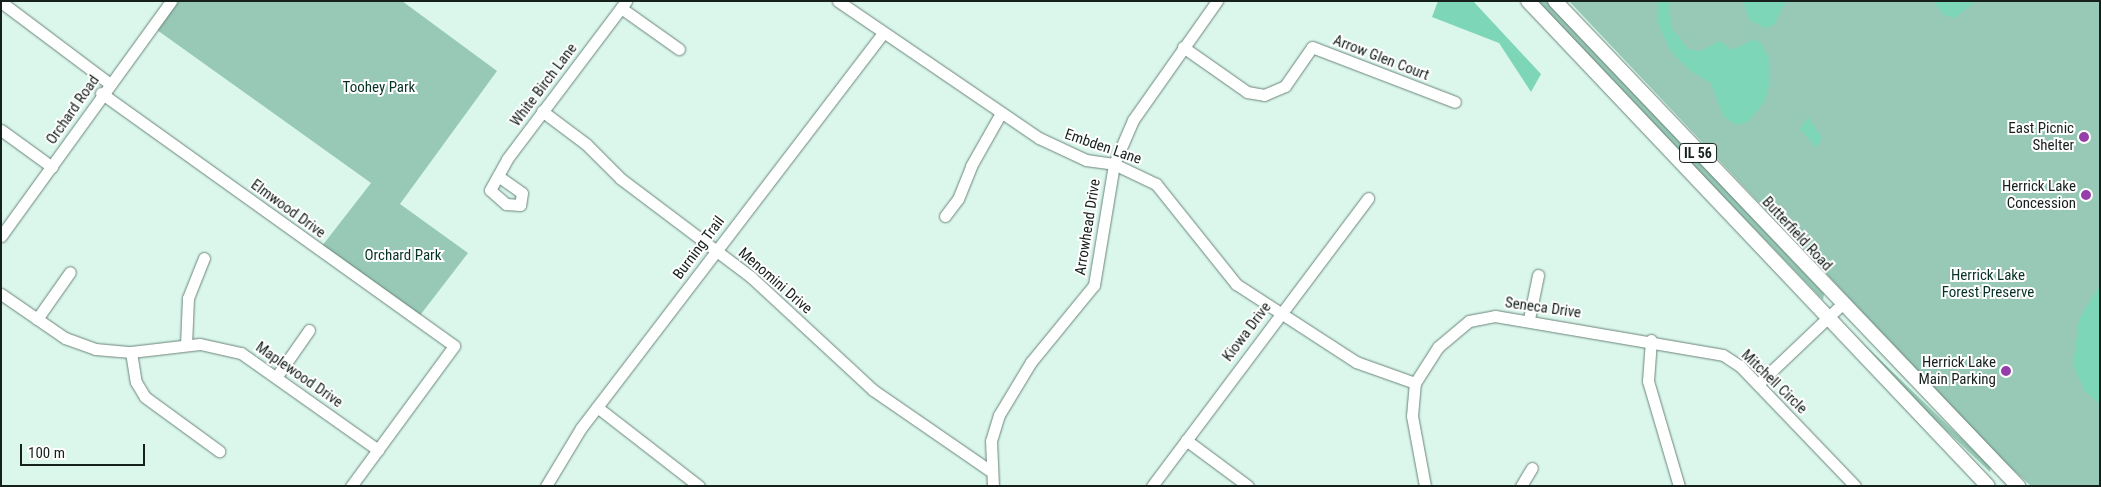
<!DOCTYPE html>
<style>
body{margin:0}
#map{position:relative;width:2101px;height:487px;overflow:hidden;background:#dbf7ec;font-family:"Roboto Condensed",sans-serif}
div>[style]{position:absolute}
.green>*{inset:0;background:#97c9b6}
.water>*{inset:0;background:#7dd6b7}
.roads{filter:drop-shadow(0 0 1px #6b847a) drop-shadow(0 0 1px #6b847a)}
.minor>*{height:11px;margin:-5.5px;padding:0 5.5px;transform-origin:5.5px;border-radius:5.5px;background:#fff}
.major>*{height:14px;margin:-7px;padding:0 7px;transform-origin:7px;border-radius:7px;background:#fff}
.dots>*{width:14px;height:14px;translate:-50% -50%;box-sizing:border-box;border:2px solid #fff;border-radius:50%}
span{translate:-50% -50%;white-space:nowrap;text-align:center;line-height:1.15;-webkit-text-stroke:4px #fff;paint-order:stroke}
.shield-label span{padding:1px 4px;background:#fff;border:1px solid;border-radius:4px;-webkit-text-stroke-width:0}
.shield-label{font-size:14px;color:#16201c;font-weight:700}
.street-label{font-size:15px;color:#16201c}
.park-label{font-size:15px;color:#073226}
.poi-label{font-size:15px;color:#16201c}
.right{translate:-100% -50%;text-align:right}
.frame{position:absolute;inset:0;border:2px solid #16201c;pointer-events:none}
.scale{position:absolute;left:20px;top:444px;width:125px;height:22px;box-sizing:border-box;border:2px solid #16201c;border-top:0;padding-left:6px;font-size:15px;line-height:18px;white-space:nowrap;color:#16201c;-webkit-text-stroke:4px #fff;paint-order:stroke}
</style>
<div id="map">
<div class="green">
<div style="clip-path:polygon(178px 1px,402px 1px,497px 71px,400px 204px,468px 253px,418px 318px,322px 246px,371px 183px,157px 30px)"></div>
<div style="clip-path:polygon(1535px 1px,1549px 1px,1824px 294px,1823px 300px)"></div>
<div style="clip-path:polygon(1569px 1px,2100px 1px,2100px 486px,2031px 486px,1999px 457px)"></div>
<div style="clip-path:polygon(1844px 325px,1991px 467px,1990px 472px,1867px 355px)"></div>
</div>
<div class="water">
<div style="clip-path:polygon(1438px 1px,1473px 1px,1541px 74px,1531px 92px,1499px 43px,1432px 17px)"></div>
<div style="clip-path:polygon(1657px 1px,1669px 1px,1671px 27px,1688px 49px,1700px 51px,1720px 41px,1732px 50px,1754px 39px,1761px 43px,1770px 60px,1770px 82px,1765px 101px,1748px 122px,1736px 125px,1723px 116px,1711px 83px,1689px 70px,1670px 50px,1657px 21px)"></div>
<div style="clip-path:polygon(1743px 1px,1786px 1px,1774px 25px,1765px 28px,1749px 20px)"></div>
<div style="clip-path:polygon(1933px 1px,1976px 1px,1955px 18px,1944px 15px)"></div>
<div style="clip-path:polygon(1808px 117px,1822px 138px,1817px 148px,1800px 129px)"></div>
<div style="clip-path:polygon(2100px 285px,2100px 404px,2084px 390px,2073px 365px,2079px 319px)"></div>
</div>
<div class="roads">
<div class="minor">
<div style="left:838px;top:1px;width:243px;rotate:34.3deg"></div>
<div style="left:1039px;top:138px;width:52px;rotate:25.1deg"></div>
<div style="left:1086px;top:160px;width:28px;rotate:8deg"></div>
<div style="left:1114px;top:164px;width:47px;rotate:25.5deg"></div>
<div style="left:1156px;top:184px;width:128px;rotate:51.3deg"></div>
<div style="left:1236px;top:284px;width:143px;rotate:33deg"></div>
<div style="left:1356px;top:362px;width:63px;rotate:19.6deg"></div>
<div style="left:1px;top:2px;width:135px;rotate:36.9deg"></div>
<div style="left:621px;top:8px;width:71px;rotate:35.3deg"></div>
<div style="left:1183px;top:47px;width:78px;rotate:35.1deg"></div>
<div style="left:1247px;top:92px;width:17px;rotate:10deg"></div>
<div style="left:1264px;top:95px;width:23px;rotate:-23deg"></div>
<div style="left:1285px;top:86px;width:47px;rotate:-55.3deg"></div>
<div style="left:1312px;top:47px;width:153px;rotate:21deg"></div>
<div style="left:101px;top:93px;width:434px;rotate:35.6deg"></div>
<div style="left:454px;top:346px;width:174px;rotate:126.3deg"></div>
<div style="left:542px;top:111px;width:55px;rotate:36.9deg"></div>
<div style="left:586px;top:144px;width:49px;rotate:45deg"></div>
<div style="left:621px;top:179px;width:163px;rotate:37deg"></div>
<div style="left:751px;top:277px;width:166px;rotate:42.8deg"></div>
<div style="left:873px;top:390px;width:141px;rotate:34.6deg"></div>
<div style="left:1px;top:130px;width:63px;rotate:36deg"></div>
<div style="left:498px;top:176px;width:29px;rotate:35deg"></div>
<div style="left:522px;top:193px;width:12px;rotate:99deg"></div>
<div style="left:520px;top:205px;width:14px;rotate:-176deg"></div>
<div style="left:506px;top:204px;width:21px;rotate:-139deg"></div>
<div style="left:490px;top:190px;width:35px;rotate:-61deg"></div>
<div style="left:507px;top:159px;width:198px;rotate:-53deg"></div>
<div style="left:945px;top:216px;width:21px;rotate:-53deg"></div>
<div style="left:958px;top:199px;width:35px;rotate:-68deg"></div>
<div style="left:971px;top:166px;width:61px;rotate:-60.5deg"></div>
<div style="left:1px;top:236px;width:290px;rotate:-54.1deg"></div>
<div style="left:1px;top:294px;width:78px;rotate:34.5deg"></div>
<div style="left:65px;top:338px;width:32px;rotate:20deg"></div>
<div style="left:95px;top:349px;width:36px;rotate:5deg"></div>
<div style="left:131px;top:352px;width:69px;rotate:-6.6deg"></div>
<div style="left:200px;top:344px;width:42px;rotate:12.4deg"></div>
<div style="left:241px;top:353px;width:168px;rotate:35.3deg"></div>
<div style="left:37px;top:319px;width:57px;rotate:-54.9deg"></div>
<div style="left:1529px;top:319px;width:45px;rotate:-78.4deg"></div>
<div style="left:1651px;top:340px;width:41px;rotate:94.2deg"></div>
<div style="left:1648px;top:381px;width:109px;rotate:73.6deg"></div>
<div style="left:186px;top:345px;width:47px;rotate:-87.6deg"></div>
<div style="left:188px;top:298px;width:43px;rotate:-68.2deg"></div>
<div style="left:131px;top:352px;width:30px;rotate:81deg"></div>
<div style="left:136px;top:382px;width:17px;rotate:59deg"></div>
<div style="left:145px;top:397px;width:92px;rotate:36.1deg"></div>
<div style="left:277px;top:376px;width:56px;rotate:-55.2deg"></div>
<div style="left:1758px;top:384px;width:115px;rotate:-43.6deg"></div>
<div style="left:597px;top:407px;width:129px;rotate:37.8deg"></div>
<div style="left:1186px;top:440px;width:77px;rotate:36.6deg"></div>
<div style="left:546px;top:486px;width:68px;rotate:-58.9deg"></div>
<div style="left:581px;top:428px;width:497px;rotate:-52.6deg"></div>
<div style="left:993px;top:486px;width:45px;rotate:-92.5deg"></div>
<div style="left:991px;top:441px;width:27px;rotate:-73deg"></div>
<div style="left:999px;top:415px;width:62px;rotate:-58.9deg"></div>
<div style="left:1031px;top:362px;width:99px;rotate:-50.7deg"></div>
<div style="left:1094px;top:285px;width:123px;rotate:-80.6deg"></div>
<div style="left:1114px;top:164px;width:48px;rotate:-66.6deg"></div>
<div style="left:1133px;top:120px;width:146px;rotate:-54.8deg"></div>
<div style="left:1152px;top:486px;width:360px;rotate:-53.1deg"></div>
<div style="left:1425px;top:486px;width:71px;rotate:-100.5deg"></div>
<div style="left:1412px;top:416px;width:33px;rotate:-85deg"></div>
<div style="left:1415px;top:383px;width:43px;rotate:-57.4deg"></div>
<div style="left:1438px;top:347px;width:40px;rotate:-40deg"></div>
<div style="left:1469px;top:321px;width:26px;rotate:-11deg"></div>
<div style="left:1495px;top:316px;width:231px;rotate:9.7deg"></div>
<div style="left:1723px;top:355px;width:20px;rotate:33deg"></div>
<div style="left:1740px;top:366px;width:166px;rotate:46.2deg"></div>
<div style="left:1521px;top:486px;width:21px;rotate:-59deg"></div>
</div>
<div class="major">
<div style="left:1528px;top:1px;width:668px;rotate:46.52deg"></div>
<div style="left:1555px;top:1px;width:671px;rotate:46.33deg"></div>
</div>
</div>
<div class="dots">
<div style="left:2084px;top:137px;background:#953eaa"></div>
<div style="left:2086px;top:195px;background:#953eaa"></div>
<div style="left:2006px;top:371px;background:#953eaa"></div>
</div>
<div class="shield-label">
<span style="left:1698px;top:153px">IL 56</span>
</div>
<div class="street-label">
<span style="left:1381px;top:58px;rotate:21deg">Arrow Glen Court</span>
<span style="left:544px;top:85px;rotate:-53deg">White Birch Lane</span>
<span style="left:73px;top:110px;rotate:-55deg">Orchard Road</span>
<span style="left:1103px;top:147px;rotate:19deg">Embden Lane</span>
<span style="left:288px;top:209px;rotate:36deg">Elmwood Drive</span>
<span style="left:1088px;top:227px;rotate:-81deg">Arrowhead Drive</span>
<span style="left:1797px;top:234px;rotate:47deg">Butterfield Road</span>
<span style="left:699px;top:248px;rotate:-53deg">Burning Trail</span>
<span style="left:775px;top:281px;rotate:41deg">Menomini Drive</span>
<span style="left:1543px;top:308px;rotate:8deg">Seneca Drive</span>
<span style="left:1247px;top:332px;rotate:-53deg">Kiowa Drive</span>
<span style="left:299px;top:375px;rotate:35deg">Maplewood Drive</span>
<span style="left:1774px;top:382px;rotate:44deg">Mitchell Circle</span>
</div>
<div class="park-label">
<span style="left:379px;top:88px">Toohey Park</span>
<span style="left:403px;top:256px">Orchard Park</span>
<span style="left:1988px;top:284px">Herrick Lake<br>Forest Preserve</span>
</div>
<div class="poi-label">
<span class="right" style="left:2074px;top:137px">East Picnic<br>Shelter</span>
<span class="right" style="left:2076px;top:195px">Herrick Lake<br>Concession</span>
<span class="right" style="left:1996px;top:371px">Herrick Lake<br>Main Parking</span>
</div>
<div class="frame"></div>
<div class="scale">100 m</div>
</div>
